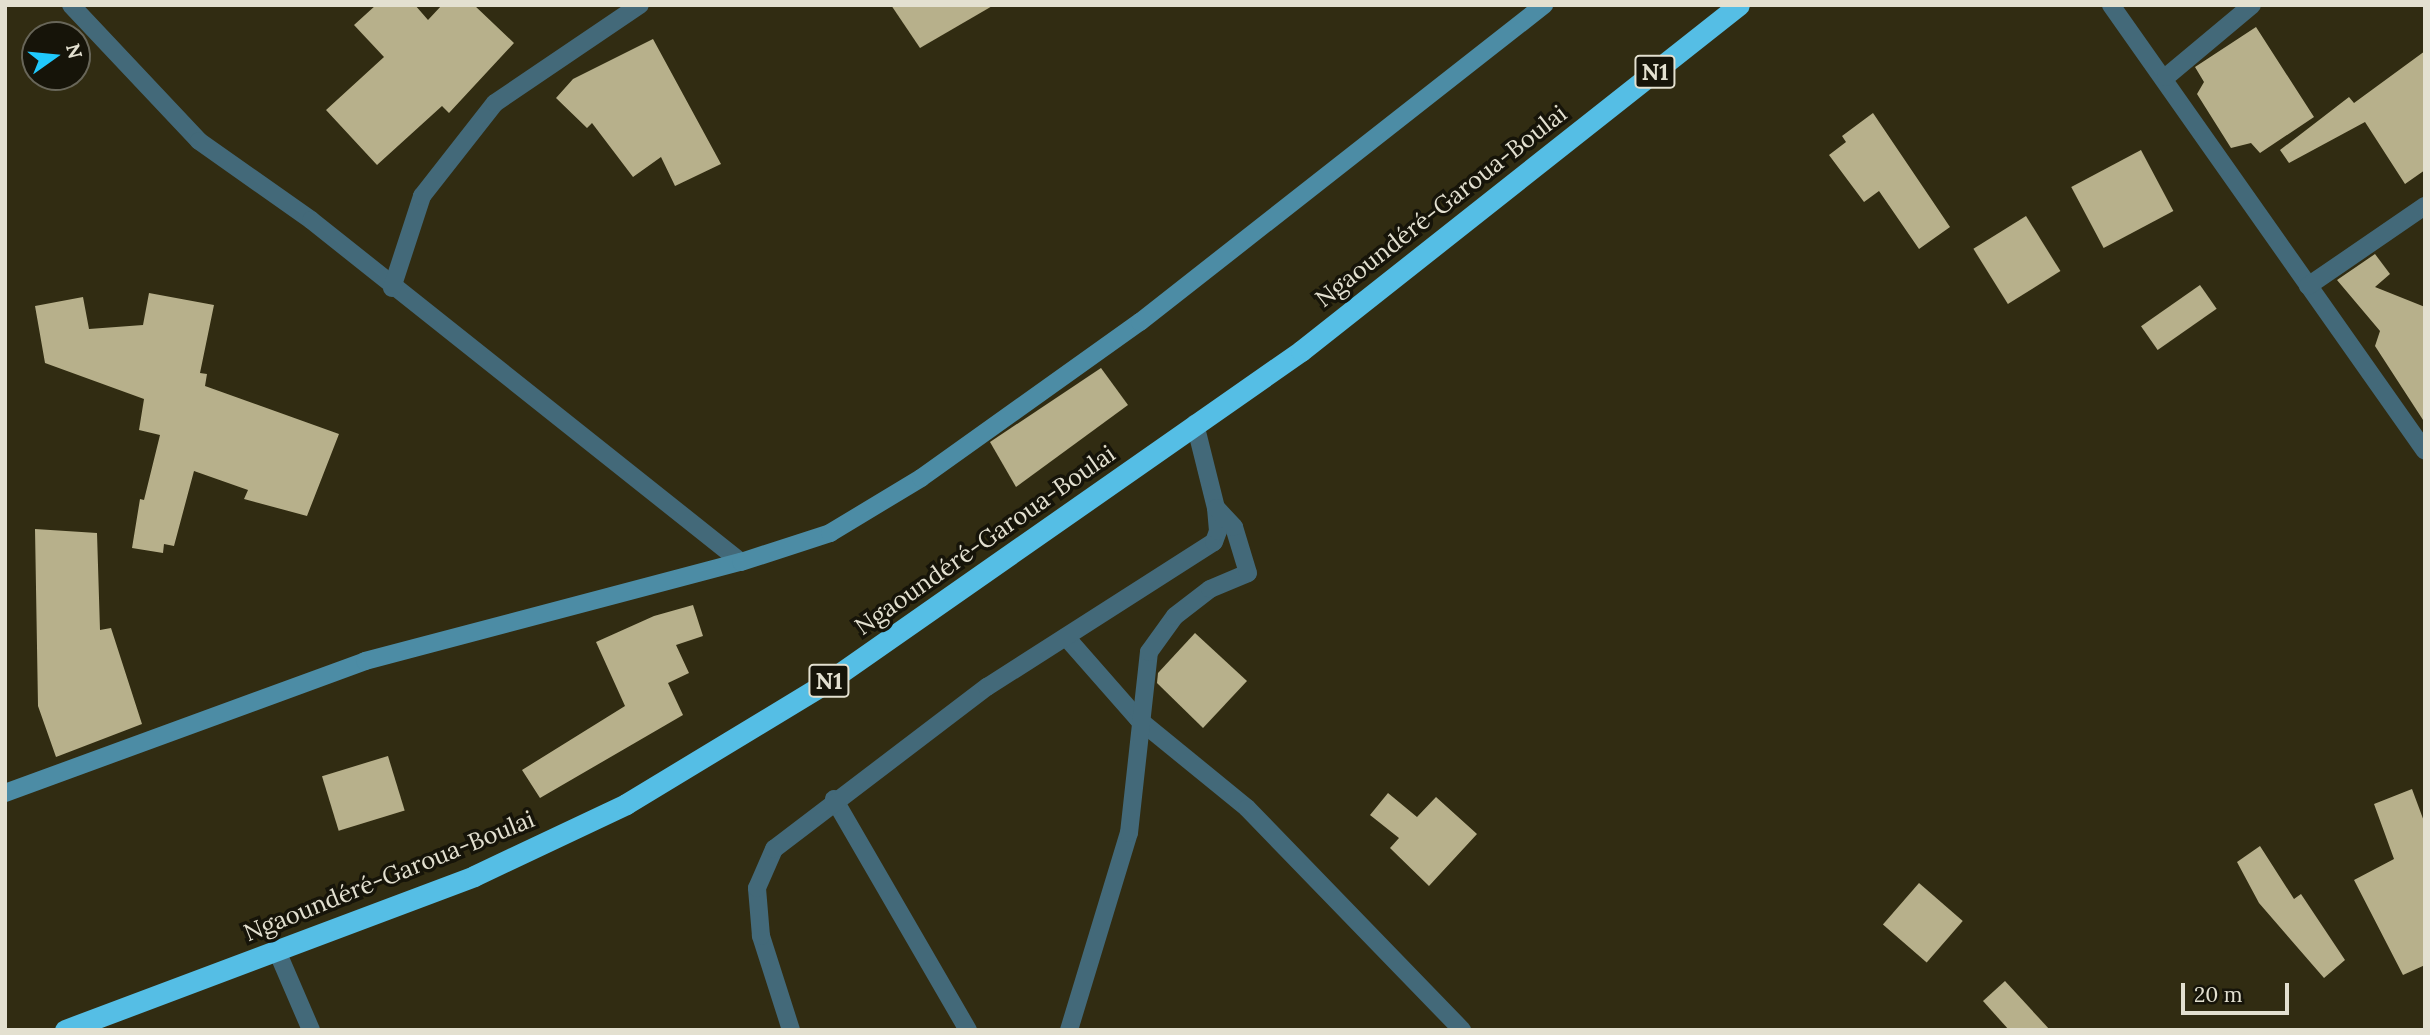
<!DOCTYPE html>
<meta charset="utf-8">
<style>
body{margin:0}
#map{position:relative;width:2430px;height:1035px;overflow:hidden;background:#312c12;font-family:Lora,serif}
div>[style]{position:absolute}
.building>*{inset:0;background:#b7b08b;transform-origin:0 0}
.street>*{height:18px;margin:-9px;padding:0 9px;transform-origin:9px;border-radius:9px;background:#436979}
.secondary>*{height:18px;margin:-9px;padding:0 9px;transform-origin:9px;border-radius:9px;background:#4c8ca5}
.highway>*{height:21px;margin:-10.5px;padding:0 10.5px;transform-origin:10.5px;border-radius:10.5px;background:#55bee5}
span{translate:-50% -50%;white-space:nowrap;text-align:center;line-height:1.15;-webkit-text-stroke:7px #161409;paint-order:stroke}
.shield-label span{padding:2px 5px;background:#161409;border:2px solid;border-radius:5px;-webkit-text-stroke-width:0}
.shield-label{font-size:23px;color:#e3e0d0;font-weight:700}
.street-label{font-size:24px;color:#e3e0d0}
.frame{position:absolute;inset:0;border:7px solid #e3e0d0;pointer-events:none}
.north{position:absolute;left:21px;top:21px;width:70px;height:70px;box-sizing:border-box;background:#161409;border:2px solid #686659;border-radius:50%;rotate:75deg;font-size:19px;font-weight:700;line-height:28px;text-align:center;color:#e3e0d0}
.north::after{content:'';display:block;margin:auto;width:24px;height:32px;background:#20c9fd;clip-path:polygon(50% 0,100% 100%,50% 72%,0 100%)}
.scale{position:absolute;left:2181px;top:983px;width:108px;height:32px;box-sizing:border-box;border:4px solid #e3e0d0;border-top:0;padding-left:9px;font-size:21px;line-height:24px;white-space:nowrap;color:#e3e0d0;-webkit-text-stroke:5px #161409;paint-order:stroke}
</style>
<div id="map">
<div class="building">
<div style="clip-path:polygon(376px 5px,415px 5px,428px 20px,442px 5px,474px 5px,514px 43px,449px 113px,442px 106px,377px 165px,326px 110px,384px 57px,354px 25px)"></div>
<div style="clip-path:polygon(891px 5px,994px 5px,920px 48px)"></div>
<div style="clip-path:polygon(2256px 27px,2314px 117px,2260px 153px,2251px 143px,2231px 148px,2197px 94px,2204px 82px,2195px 67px)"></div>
<div style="clip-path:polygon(653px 39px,721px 164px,675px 186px,661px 157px,633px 177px,592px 123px,587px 128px,556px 98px,573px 79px)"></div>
<div style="clip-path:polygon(2425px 51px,2425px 170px,2405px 184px,2365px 122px,2289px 163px,2280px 150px,2349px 97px,2354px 103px)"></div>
<div style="clip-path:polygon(1873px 113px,1950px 227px,1919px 249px,1879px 191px,1864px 202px,1829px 155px,1846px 142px,1842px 136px)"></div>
<div style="left:2141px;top:150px;width:69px;height:79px;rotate:62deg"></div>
<div style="left:2026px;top:216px;width:65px;height:62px;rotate:58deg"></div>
<div style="clip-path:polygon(2375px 254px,2390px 274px,2375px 287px,2425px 307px,2425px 423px,2375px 346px,2380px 331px,2337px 280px)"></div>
<div style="left:2200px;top:285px;width:29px;height:72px;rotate:55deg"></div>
<div style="clip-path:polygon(149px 293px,214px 305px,200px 373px,207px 374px,205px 386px,339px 434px,307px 516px,244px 499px,248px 490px,194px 471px,174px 546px,164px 544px,163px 553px,132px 548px,140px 499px,144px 500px,160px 435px,139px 430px,144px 399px,45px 363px,35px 306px,83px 297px,89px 329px,143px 325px)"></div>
<div style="clip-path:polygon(1101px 368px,1128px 405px,1016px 487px,990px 442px)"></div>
<div style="clip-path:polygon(35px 529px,97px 533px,100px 630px,111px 628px,142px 724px,56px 757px,38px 706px)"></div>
<div style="clip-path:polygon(693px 605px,703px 636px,676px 645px,689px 673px,668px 683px,683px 715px,540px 798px,522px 770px,625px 706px,596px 642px,654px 616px)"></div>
<div style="clip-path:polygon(1195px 633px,1247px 681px,1203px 728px,1157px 683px,1158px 673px)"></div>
<div style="left:388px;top:756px;width:57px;height:69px;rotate:73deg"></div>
<div style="clip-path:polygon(2412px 789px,2425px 824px,2425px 965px,2403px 975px,2354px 880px,2394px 859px,2374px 804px)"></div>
<div style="clip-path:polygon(1388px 793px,1417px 817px,1436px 797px,1477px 834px,1429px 886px,1390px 848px,1399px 838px,1370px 815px)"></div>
<div style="clip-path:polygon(2260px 846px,2294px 899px,2301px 894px,2345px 960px,2324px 978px,2259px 903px,2237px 862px)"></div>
<div style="left:1919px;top:883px;width:58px;height:55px;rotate:41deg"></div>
<div style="clip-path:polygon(2005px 981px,2050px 1030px,2009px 1030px,1983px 1001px)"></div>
</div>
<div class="street">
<div style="left:71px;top:5px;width:187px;rotate:46.7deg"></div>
<div style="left:199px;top:141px;width:137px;rotate:35.2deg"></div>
<div style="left:311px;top:220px;width:549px;rotate:38.5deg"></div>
<div style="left:2111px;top:5px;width:545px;rotate:54.85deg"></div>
<div style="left:2166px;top:77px;width:112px;rotate:-39.9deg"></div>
<div style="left:2308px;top:286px;width:142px;rotate:-34.4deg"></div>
<div style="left:392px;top:288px;width:97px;rotate:-71.9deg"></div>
<div style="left:422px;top:196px;width:118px;rotate:-51.9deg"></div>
<div style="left:495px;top:103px;width:175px;rotate:-34.1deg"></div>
<div style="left:1066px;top:637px;width:109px;rotate:48.7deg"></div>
<div style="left:1138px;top:719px;width:141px;rotate:39.2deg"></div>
<div style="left:1247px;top:808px;width:309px;rotate:45.9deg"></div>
<div style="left:834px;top:799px;width:267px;rotate:59.9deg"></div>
<div style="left:277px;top:951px;width:86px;rotate:66.7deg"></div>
<div style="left:791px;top:1030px;width:99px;rotate:-107.7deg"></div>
<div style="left:761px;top:936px;width:48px;rotate:-94.8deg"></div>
<div style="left:757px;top:888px;width:43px;rotate:-66.4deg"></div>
<div style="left:774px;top:849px;width:268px;rotate:-37.3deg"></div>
<div style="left:987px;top:687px;width:269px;rotate:-32.6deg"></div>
<div style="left:1214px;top:542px;width:12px;rotate:-70deg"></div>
<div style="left:1218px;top:531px;width:23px;rotate:-95deg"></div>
<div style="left:1216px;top:508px;width:87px;rotate:-104deg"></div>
<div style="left:1069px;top:1030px;width:206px;rotate:-73.1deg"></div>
<div style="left:1129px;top:833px;width:182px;rotate:-83.7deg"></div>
<div style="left:1149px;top:652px;width:44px;rotate:-54.2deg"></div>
<div style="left:1175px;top:616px;width:44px;rotate:-37.6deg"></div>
<div style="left:1210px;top:589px;width:41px;rotate:-22.8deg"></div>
<div style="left:1248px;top:573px;width:48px;rotate:-106.9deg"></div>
<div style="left:1234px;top:527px;width:26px;rotate:-133deg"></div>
</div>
<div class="secondary">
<div style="left:5px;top:793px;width:383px;rotate:-20.1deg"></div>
<div style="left:365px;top:661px;width:389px;rotate:-14.8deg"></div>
<div style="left:741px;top:562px;width:94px;rotate:-18deg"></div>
<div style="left:830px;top:533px;width:106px;rotate:-31.1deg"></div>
<div style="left:921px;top:478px;width:269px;rotate:-35.5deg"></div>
<div style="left:1140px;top:322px;width:514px;rotate:-38.12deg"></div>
</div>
<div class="highway">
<div style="left:65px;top:1030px;width:437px;rotate:-20.6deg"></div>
<div style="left:474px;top:876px;width:168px;rotate:-25.3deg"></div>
<div style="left:626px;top:804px;width:234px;rotate:-31.2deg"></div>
<div style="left:826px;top:683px;width:580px;rotate:-34.95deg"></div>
<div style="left:1301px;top:351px;width:558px;rotate:-38.31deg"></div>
</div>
<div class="shield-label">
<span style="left:1655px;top:72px">N1</span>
<span style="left:829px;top:681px">N1</span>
</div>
<div class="street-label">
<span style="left:1441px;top:206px;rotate:-38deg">Ngaoundéré-Garoua-Boulai</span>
<span style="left:985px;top:540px;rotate:-35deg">Ngaoundéré-Garoua-Boulai</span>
<span style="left:389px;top:876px;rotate:-22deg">Ngaoundéré-Garoua-Boulai</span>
</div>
<div class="frame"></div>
<div class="north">N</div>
<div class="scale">20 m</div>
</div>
